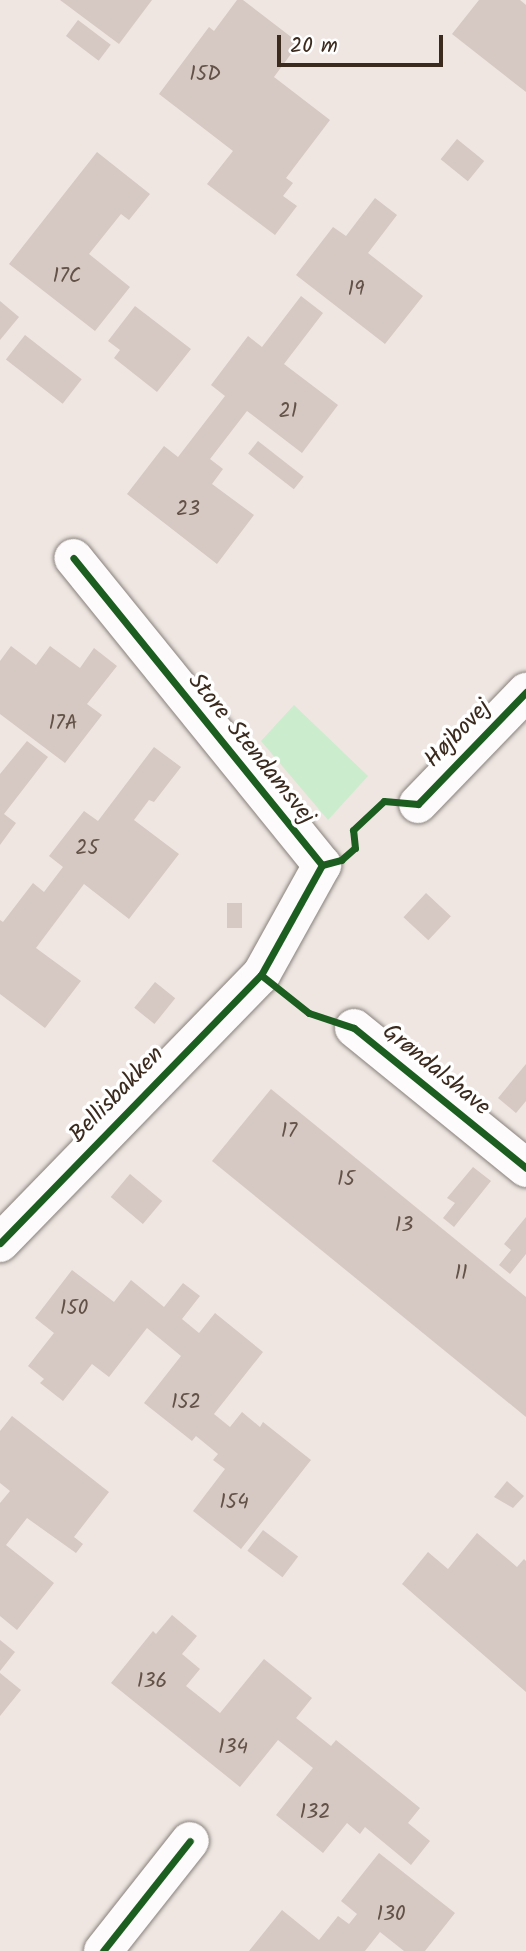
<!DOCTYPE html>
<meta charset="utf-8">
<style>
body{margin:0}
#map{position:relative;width:526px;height:1951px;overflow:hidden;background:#efe6e2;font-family:Kalam,sans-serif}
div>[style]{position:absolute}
.green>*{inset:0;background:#cbeccd}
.building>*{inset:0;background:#d6c8c2;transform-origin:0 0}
.roads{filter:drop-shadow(0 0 2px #87807b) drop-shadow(0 0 2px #87807b)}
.street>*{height:38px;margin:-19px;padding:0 19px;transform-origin:19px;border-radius:19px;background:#fdfbfb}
.cycleway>*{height:7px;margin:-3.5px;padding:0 3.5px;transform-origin:3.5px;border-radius:3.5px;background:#1b5e20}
span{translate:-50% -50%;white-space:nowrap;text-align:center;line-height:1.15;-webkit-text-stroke:7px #fff;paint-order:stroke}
.number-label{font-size:21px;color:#625247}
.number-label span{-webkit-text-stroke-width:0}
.street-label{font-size:24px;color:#3b2a1e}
.scale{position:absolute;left:277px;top:35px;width:166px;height:32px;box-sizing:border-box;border:4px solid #3b2a1e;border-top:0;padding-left:9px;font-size:21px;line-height:24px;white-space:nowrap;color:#3b2a1e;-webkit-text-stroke:5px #fff;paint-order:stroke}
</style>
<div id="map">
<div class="green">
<div style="clip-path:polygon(294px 705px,368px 776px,328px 820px,261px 741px)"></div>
</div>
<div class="building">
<div style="clip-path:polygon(60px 0,152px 0,119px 44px)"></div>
<div style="clip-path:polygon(237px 0,243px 0,299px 43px,274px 77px,330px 120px,286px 178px,293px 183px,283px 196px,297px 206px,275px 235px,207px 184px,233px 151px,159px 94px,209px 27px,214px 31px)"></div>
<div style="clip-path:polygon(479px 0,520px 0,526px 5px,526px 92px,452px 34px)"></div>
<div style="left:78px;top:20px;width:41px;height:20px;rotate:37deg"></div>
<div style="left:457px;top:139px;width:35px;height:26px;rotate:39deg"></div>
<div style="clip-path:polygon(97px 152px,150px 194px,129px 220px,121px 214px,89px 254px,130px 287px,95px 331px,9px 264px)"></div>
<div style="clip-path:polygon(375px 198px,397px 215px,368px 253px,423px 296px,385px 344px,296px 275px,333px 227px,346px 236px)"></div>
<div style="clip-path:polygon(301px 296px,323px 313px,284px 364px,338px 405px,302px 453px,247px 411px,210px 459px,223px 469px,212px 484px,254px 515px,217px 564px,127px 494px,164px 446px,178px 457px,225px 396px,211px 385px,248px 336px,262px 347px)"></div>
<div style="clip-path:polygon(0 301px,19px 317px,0 340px)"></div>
<div style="clip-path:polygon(135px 306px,191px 349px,157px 392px,114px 358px,120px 350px,108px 341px)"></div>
<div style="left:25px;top:335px;width:72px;height:31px;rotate:38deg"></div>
<div style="left:258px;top:441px;width:58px;height:16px;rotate:38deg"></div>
<div style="clip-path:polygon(11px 646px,36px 665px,50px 646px,80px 668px,94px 648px,117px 666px,87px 704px,102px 715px,65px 763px,0 714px,0 661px)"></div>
<div style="clip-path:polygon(27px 741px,48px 757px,4px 814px,16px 823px,0 845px,0 774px)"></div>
<div style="clip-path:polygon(154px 747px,181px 767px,154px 802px,149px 800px,134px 820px,179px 854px,129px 919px,84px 884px,36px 948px,81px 981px,45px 1028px,0 994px,0 920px,3px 922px,33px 883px,44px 892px,63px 867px,49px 856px,84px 811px,98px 821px)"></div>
<div style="left:426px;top:893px;width:34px;height:33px;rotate:43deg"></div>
<div style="left:227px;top:903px;width:15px;height:25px"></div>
<div style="left:155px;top:982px;width:26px;height:33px;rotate:39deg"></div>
<div style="clip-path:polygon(526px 1064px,526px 1101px,516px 1113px,498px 1098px)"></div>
<div style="clip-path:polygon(271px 1089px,526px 1297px,526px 1417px,212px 1161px)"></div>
<div style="clip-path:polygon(473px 1167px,491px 1181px,454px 1227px,443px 1218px,455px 1203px,447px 1198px)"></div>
<div style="left:130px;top:1174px;width:42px;height:30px;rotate:40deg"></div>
<div style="clip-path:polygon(526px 1217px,526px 1254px,510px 1274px,499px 1265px,511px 1250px,504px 1244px)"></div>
<div style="clip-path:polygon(72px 1270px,114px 1302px,131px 1280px,164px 1307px,183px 1283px,200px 1296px,182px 1319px,199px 1333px,215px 1313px,263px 1352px,214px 1414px,230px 1427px,242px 1412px,260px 1427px,263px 1422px,311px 1460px,241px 1549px,193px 1511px,225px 1469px,213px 1460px,218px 1454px,196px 1436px,192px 1441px,144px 1403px,181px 1356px,147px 1328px,109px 1377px,92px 1364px,63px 1401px,40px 1383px,44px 1379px,28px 1366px,54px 1333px,35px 1318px)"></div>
<div style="clip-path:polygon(12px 1416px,109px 1492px,74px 1537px,83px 1544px,76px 1553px,27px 1518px,6px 1545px,54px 1583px,17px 1630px,0 1616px,0 1503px,10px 1491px,0 1483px,0 1431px)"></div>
<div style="clip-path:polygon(507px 1481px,524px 1496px,513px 1508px,494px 1497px)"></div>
<div style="left:263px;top:1530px;width:44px;height:26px;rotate:37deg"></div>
<div style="clip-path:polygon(477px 1533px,517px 1567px,524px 1559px,526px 1561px,526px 1692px,402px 1584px,428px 1552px,448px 1569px)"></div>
<div style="clip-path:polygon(172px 1615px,197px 1636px,182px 1654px,200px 1669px,186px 1686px,220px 1713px,264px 1659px,312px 1698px,296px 1718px,331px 1746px,336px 1740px,420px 1808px,408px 1823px,430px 1841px,411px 1865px,365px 1827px,360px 1834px,347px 1823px,323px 1853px,276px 1815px,313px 1768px,278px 1740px,240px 1787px,111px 1683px,153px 1631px,156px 1634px)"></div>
<div style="clip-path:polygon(0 1640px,15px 1652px,0 1671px)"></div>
<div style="clip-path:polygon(0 1673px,21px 1690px,0 1716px)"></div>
<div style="clip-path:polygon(379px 1853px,455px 1913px,425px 1951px,404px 1951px,380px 1932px,365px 1951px,249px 1951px,282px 1910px,319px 1940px,338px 1916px,349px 1924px,357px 1914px,341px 1901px)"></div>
</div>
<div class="roads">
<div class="street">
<div style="left:418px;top:804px;width:156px;rotate:-46deg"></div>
<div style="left:354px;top:1028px;width:222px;rotate:39.1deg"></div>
<div style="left:0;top:1243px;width:374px;rotate:-45.8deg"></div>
<div style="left:261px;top:975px;width:126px;rotate:-61deg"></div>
<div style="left:322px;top:865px;width:395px;rotate:-129deg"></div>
<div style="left:103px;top:1951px;width:140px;rotate:-51.7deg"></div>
</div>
</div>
<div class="cycleway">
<div style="left:322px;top:865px;width:20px;rotate:-15deg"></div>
<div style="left:341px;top:860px;width:18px;rotate:-41deg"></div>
<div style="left:355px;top:848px;width:18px;rotate:-96deg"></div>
<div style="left:353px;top:830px;width:42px;rotate:-43.1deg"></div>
<div style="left:384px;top:801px;width:34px;rotate:5deg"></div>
<div style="left:418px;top:804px;width:156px;rotate:-46deg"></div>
<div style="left:261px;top:975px;width:61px;rotate:38.4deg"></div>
<div style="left:309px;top:1013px;width:47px;rotate:18.4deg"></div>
<div style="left:354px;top:1028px;width:222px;rotate:39.1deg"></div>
<div style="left:0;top:1243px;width:374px;rotate:-45.8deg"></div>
<div style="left:261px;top:975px;width:126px;rotate:-61deg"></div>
<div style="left:322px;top:865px;width:395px;rotate:-129deg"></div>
<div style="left:103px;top:1951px;width:140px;rotate:-51.7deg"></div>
</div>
<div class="number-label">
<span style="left:205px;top:75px">15D</span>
<span style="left:67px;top:277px">17C</span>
<span style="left:356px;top:290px">19</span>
<span style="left:288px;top:412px">21</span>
<span style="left:188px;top:510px">23</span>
<span style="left:63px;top:724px">17A</span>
<span style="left:87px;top:849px">25</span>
<span style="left:289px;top:1132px">17</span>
<span style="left:346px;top:1180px">15</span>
<span style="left:404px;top:1226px">13</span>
<span style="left:461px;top:1274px">11</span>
<span style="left:74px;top:1309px">150</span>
<span style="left:186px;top:1403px">152</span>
<span style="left:234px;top:1503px">154</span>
<span style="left:152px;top:1682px">136</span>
<span style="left:233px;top:1748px">134</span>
<span style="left:315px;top:1813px">132</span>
<span style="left:391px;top:1915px">130</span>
</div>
<div class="street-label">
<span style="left:458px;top:734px;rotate:-46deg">Højbovej</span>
<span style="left:251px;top:749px;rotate:51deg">Store Stendamsvej</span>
<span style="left:436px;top:1070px;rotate:39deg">Grøndalshave</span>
<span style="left:117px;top:1095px;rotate:-46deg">Bellisbakken</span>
</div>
<div class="scale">20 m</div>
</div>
